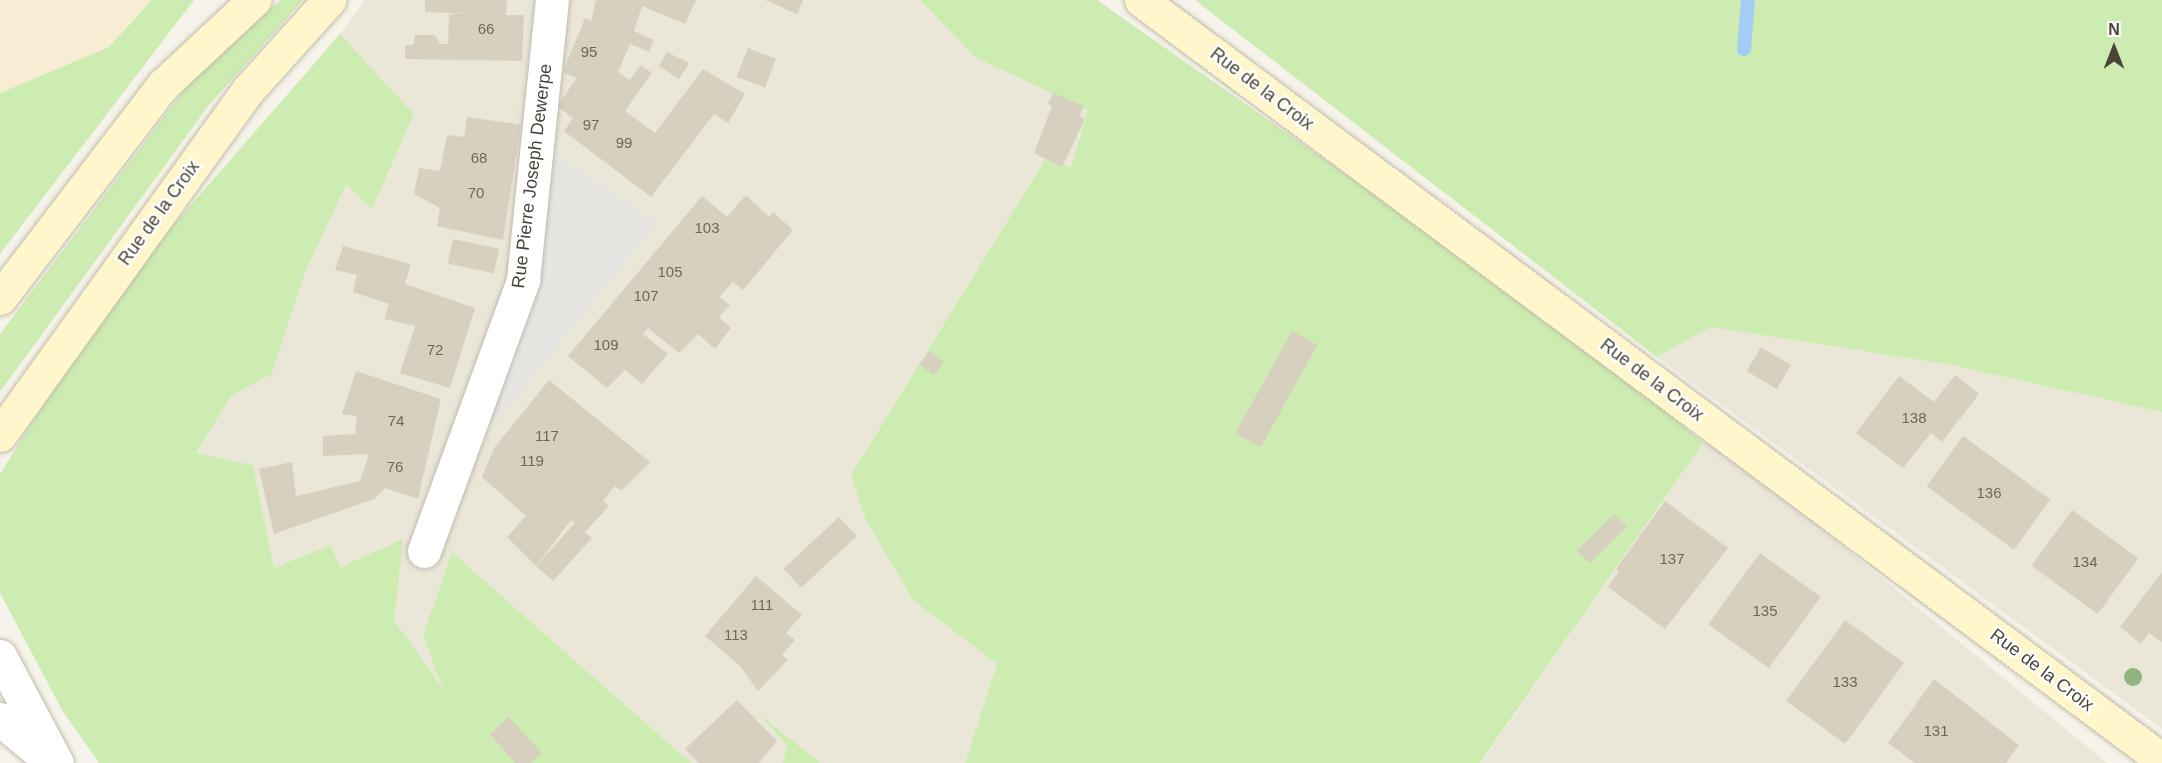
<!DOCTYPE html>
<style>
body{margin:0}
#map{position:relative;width:2162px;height:763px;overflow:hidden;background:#f6f3ea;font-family:Arial,sans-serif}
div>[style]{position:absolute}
.residential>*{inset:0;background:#eae6d8}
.commercial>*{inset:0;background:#f8ecd5}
.green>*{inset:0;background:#ccecb1}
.parking>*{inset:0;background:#e7e5e2}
.stream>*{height:14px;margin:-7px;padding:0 7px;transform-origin:7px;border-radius:7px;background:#a4cdf5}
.building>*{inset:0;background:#d8d0bf;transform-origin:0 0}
.roads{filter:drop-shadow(0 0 2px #c2bcac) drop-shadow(0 0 2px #c2bcac)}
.street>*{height:33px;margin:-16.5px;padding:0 16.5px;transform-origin:16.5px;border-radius:16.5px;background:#fff}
.secondary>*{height:33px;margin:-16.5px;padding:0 16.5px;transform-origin:16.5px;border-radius:16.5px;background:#fff7cb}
.trees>*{width:18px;height:18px;margin:-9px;border-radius:50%;background:#92b47e}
span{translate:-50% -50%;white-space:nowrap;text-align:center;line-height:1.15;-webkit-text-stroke:4.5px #fff;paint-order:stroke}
.number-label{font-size:15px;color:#6e6859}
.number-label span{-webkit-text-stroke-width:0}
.street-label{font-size:18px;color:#4a4537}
.north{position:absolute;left:2084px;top:18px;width:60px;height:60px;-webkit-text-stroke:4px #fff;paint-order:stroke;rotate:0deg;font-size:16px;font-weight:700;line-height:24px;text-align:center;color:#4a4537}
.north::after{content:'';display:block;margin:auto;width:21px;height:27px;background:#4a4537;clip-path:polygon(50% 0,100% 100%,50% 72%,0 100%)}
</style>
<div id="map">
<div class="residential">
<div style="clip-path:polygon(365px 0,920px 0,975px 57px,1088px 109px,1071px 167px,1045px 160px,851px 475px,913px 600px,997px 664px,965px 763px,821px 763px,761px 717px,787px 745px,783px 763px,691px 763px,452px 552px,423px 635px,445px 692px,394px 620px,402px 540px,341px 567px,330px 545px,274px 568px,253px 465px,196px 454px,232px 395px,272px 374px,305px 273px,346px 183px,372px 209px,414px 114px,340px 34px)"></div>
<div style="clip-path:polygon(1711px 327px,1951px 365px,2162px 412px,2162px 729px,1657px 357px)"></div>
<div style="clip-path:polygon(1703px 443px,1723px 448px,2107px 763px,1481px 763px)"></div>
</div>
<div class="commercial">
<div style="clip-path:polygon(0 0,152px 0,109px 47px,0 93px)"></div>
</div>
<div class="green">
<div style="clip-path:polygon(152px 0,194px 0,0 254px,0 93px,109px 47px)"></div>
<div style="clip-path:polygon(281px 0,303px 0,209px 105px,0 392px,0 334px,185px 89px,232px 40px)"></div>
<div style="clip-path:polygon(920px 0,1097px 0,1595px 349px,1703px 443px,1480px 763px,965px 763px,997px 664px,913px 600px,866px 520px,851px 475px,1045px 160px,1071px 167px,1088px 110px,975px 57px)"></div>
<div style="clip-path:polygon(1195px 0,2162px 0,2162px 412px,1951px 365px,1711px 327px,1657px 357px)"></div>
<div style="clip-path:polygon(340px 34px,414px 114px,372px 209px,346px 184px,305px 273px,272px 374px,232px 395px,196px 453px,253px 465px,274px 568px,330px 545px,341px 567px,403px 539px,394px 620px,443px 689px,423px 635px,452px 552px,691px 763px,99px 763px,62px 710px,0 593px,0 474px,110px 298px)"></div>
<div style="clip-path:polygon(757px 713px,821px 763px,783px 763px,787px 745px)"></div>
</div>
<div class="parking">
<div style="clip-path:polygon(537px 140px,657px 223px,497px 422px,479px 400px,520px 288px)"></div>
</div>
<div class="stream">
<div style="left:1744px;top:49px;width:49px;rotate:-85.3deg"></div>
</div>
<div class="building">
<div style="clip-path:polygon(425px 0,507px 0,506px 15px,524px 15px,522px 61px,405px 59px,405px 46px,414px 44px,415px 35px,435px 35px,440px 44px,448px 44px,449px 14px,472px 14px,425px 12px)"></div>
<div style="clip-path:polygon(596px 0,696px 0,685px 24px,642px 6px,634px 31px,654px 40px,649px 52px,630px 44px,618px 72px,630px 80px,641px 65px,652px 73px,625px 111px,655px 133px,703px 69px,745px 94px,728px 123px,714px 114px,651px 197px,564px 131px,573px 118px,557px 106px,577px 78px,563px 72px,585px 18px,591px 21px)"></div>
<div style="clip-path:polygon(765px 0,803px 0,797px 14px)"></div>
<div style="left:748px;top:48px;width:30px;height:31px;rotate:21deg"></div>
<div style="clip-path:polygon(667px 52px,689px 63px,679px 79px,659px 66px)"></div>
<div style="clip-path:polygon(1053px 93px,1084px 106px,1079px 116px,1085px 119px,1062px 167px,1034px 153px,1052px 106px,1048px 104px)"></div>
<div style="clip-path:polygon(467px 117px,521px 125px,503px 240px,437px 226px,440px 208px,414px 194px,419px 168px,440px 171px,447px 135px,464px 137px)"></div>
<div style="clip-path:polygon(746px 195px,769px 217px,773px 212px,793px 230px,743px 290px,733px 282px,719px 297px,730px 305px,719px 317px,731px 328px,715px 349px,698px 334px,679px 353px,648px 328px,643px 334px,668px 354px,642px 384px,625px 370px,607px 388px,568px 356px,702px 196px,727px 217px)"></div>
<div style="left:453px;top:239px;width:47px;height:25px;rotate:12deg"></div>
<div style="clip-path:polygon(343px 246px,411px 264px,405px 284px,475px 308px,450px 388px,400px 373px,415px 326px,384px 319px,389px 304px,353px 292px,357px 275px,335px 270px)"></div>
<div style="left:1292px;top:331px;width:29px;height:117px;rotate:29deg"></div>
<div style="left:1761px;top:347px;width:35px;height:28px;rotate:31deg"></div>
<div style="left:930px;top:351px;width:18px;height:17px;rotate:38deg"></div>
<div style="clip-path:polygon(356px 371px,441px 399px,418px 499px,385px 488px,374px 499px,274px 534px,259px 469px,292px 462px,296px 496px,360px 481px,369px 454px,323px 456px,323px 436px,355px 434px,357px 416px,342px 414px)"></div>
<div style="clip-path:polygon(1955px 375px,1979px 394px,1942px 442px,1931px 433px,1903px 468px,1856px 433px,1899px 376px,1934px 402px)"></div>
<div style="clip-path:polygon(549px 380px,650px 462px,621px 491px,615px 486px,603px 501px,609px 506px,585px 532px,592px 538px,553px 581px,536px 566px,575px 523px,571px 520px,536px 566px,507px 537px,526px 516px,482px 477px,494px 448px)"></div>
<div style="left:1963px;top:436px;width:108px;height:62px;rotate:36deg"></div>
<div style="clip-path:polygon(1665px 501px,1728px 548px,1665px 629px,1608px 587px,1619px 571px,1616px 569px)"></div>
<div style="left:2072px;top:510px;width:82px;height:69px;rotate:36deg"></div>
<div style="left:1614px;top:514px;width:18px;height:52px;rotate:45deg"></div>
<div style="left:839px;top:517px;width:26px;height:76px;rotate:47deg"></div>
<div style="left:1760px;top:553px;width:75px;height:88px;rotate:36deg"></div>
<div style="clip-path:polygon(2162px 572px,2162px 642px,2149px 633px,2141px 644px,2120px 627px)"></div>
<div style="clip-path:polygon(756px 576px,802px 615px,786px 633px,795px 640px,782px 655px,788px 660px,758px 691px,740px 666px,705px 636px)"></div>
<div style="left:1845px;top:620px;width:73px;height:100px;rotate:36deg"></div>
<div style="clip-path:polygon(1934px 679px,2019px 745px,2006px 763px,1915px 763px,1888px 743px)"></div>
<div style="clip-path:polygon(737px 700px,777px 741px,759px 763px,699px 763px,685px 749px)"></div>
<div style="clip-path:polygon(509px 717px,542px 753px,530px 763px,515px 763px,490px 734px)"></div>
</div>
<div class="roads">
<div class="street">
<div style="left:424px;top:551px;width:289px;rotate:-69.9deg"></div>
<div style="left:523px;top:280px;width:281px;rotate:-84.1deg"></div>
<div style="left:0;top:656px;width:121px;rotate:62deg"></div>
<div style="left:0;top:719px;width:64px;rotate:39.9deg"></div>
</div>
<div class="secondary">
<div style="left:1141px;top:0;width:1273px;rotate:36.66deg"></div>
<div style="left:0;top:298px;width:268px;rotate:-52.6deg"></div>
<div style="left:163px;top:85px;width:125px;rotate:-43deg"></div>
<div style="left:0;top:435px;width:426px;rotate:-54.3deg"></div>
<div style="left:249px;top:89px;width:120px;rotate:-48deg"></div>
</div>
</div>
<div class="trees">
<div style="left:2133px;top:677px"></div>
</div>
<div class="number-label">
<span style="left:486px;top:29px">66</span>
<span style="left:589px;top:52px">95</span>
<span style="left:591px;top:125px">97</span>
<span style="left:624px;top:143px">99</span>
<span style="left:479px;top:158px">68</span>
<span style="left:476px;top:193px">70</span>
<span style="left:707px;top:228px">103</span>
<span style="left:670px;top:272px">105</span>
<span style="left:646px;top:296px">107</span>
<span style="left:606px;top:345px">109</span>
<span style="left:435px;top:350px">72</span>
<span style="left:1914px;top:418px">138</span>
<span style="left:396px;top:421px">74</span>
<span style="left:547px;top:436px">117</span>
<span style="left:532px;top:461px">119</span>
<span style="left:395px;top:467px">76</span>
<span style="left:1989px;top:493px">136</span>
<span style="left:1672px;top:559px">137</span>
<span style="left:2085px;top:562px">134</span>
<span style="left:762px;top:605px">111</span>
<span style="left:1765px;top:611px">135</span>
<span style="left:736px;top:635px">113</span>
<span style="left:1845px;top:682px">133</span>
<span style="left:1936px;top:731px">131</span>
</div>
<div class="street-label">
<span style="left:1262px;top:89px;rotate:37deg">Rue de la Croix</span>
<span style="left:532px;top:176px;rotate:-83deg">Rue Pierre Joseph Dewerpe</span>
<span style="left:159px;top:213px;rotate:-54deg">Rue de la Croix</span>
<span style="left:1652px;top:380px;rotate:37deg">Rue de la Croix</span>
<span style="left:2042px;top:670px;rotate:37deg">Rue de la Croix</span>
</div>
<div class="north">N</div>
</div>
